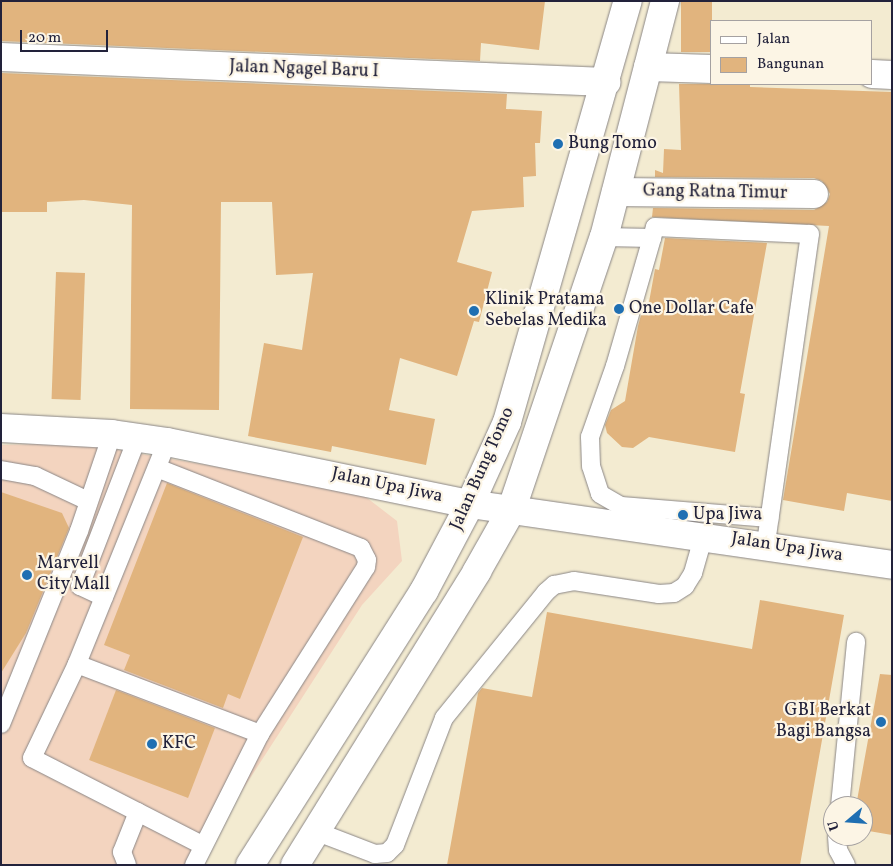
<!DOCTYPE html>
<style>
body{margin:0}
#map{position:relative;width:893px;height:866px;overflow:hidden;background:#f3ebd1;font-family:Vollkorn,serif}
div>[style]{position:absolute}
.built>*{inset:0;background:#f3d4bf}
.building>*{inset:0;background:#e1b47e;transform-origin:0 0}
.roads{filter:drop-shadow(0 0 1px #8a8686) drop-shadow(0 0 1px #8a8686)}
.lane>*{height:18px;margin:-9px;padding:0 9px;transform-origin:9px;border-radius:9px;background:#fff}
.street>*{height:28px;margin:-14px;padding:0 14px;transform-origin:14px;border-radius:14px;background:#fff}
.primary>*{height:28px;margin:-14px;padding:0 14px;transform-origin:14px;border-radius:14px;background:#fff}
.highway>*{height:28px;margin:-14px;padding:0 14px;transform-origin:14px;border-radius:14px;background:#fff}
.dots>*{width:14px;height:14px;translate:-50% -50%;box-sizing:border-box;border:2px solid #fcf5e5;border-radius:50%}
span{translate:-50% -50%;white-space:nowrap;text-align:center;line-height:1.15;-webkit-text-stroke:4.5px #fcf5e5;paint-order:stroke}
.street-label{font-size:18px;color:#22223b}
.poi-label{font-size:18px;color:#22223b}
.left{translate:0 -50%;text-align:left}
.right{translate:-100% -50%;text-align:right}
.frame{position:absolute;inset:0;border:2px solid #22223b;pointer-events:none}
.legend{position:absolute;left:710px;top:20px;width:162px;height:65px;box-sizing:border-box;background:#fcf5e5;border:1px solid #a5a1a1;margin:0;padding:6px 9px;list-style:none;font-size:15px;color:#22223b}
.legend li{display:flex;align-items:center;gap:10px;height:25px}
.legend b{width:25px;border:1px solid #a5a1a1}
.north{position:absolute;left:823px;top:796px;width:50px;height:50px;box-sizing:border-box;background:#fcf5e5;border:1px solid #a5a1a1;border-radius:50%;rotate:252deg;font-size:14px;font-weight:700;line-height:20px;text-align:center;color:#22223b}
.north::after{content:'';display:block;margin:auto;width:18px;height:22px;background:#1f6fb2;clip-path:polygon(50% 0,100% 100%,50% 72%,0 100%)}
.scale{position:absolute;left:20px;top:30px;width:88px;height:22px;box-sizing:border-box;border:2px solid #22223b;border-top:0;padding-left:6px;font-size:15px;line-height:18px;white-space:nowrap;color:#22223b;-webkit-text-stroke:4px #fcf5e5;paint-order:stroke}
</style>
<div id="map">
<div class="built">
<div style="clip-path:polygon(77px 443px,358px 491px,397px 521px,402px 561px,362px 605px,194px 865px,1px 865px,1px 445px)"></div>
</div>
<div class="building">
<div style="clip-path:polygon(1px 1px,545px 1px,539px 50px,481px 43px,480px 61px,1px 41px)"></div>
<div style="left:681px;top:1px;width:31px;height:51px"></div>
<div style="clip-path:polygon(1px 73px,507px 94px,506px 109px,542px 111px,540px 143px,535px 143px,536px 176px,523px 177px,524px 207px,472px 211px,457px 262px,492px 272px,479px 322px,474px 321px,457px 376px,400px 358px,389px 410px,435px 419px,426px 465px,332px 446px,331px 452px,248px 436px,264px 343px,302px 350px,313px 273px,276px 275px,272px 202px,221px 202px,219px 410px,130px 409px,132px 205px,84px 200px,47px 202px,47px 212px,1px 212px)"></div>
<div style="clip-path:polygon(679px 84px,750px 84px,750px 87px,892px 92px,892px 501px,847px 493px,844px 511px,783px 500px,829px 226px,652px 217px,653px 208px,814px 210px,827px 202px,830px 194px,822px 181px,814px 178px,655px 177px,655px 170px,663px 173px,664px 149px,681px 150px)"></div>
<div style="clip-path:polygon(665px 238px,767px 243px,740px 393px,745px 394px,735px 452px,649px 437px,633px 448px,622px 447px,607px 433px,605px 425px,611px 410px,625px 401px,638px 326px,645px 301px,649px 302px,655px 269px,659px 270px)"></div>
<div style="left:56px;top:272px;width:29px;height:127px;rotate:2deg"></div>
<div style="clip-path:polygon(167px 483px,303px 537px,240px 699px,228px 694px,223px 708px,124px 670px,130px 655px,104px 645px)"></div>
<div style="clip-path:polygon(1px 492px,62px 513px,69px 528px,26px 633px,1px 673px)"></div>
<div style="clip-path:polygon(760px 600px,844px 615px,800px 865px,447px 865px,478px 693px,482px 688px,532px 697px,547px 612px,752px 649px)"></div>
<div style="clip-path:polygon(880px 674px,892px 675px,892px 835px,863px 830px,863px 806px,856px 806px)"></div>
<div style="left:116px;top:690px;width:106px;height:75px;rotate:21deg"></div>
</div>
<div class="roads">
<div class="lane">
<div style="left:604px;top:237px;width:48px;rotate:1.2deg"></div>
<div style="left:652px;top:238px;width:11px;rotate:-75deg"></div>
<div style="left:655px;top:227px;width:155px;rotate:2.6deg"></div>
<div style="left:810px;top:234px;width:314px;rotate:98.1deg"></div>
<div style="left:652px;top:238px;width:133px;rotate:106.1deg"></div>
<div style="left:615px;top:366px;width:75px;rotate:109.4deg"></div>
<div style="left:590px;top:437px;width:29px;rotate:88deg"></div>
<div style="left:591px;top:466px;width:29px;rotate:72deg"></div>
<div style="left:600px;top:494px;width:24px;rotate:30deg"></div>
<div style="left:621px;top:506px;width:149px;rotate:4.6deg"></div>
<div style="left:167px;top:442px;width:240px;rotate:112.1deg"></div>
<div style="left:77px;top:664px;width:104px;rotate:115.6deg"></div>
<div style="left:32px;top:758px;width:191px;rotate:27.1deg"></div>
<div style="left:157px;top:468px;width:219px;rotate:21.4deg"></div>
<div style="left:361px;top:548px;width:13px;rotate:63deg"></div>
<div style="left:367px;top:560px;width:7px;rotate:98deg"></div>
<div style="left:366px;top:567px;width:198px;rotate:122.4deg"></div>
<div style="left:260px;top:734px;width:147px;rotate:116.7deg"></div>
<div style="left:1px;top:470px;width:35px;rotate:10deg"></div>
<div style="left:35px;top:476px;width:59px;rotate:25.3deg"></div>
<div style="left:104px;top:597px;width:26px;rotate:-155deg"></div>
<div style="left:80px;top:586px;width:159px;rotate:-68.9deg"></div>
<div style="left:77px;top:664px;width:196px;rotate:20.9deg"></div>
<div style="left:1px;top:724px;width:208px;rotate:-68deg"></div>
<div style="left:79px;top:531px;width:102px;rotate:-71.2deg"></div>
<div style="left:840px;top:806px;width:165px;rotate:-84.4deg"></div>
<div style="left:315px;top:831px;width:64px;rotate:21deg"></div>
<div style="left:375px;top:854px;width:12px;rotate:-5deg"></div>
<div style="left:387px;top:853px;width:11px;rotate:-45deg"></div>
<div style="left:395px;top:845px;width:136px;rotate:-68.9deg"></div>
<div style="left:444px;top:718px;width:162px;rotate:-51deg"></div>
<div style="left:546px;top:592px;width:11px;rotate:-41deg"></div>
<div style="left:554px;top:585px;width:20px;rotate:-11deg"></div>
<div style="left:574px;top:581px;width:86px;rotate:8.7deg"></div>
<div style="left:659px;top:594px;width:15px;rotate:-4deg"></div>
<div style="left:674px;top:593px;width:13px;rotate:-32deg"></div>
<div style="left:685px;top:586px;width:15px;rotate:-58deg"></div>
<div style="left:693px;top:573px;width:40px;rotate:-74deg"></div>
<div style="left:837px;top:836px;width:14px;rotate:86deg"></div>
<div style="left:838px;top:850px;width:17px;rotate:62deg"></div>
<div style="left:127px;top:865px;width:14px;rotate:-111deg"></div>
<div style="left:122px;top:852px;width:43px;rotate:-68.2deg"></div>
</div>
<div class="street">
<div style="left:1px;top:57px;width:606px;rotate:2.37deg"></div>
<div style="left:648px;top:67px;width:64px;rotate:1.8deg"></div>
<div style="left:872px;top:74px;width:20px;rotate:3deg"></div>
<div style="left:616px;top:192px;width:198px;rotate:0.6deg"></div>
<div style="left:1px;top:428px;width:111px;rotate:3.1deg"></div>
<div style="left:112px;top:434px;width:56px;rotate:8.3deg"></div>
<div style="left:167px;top:442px;width:309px;rotate:11.6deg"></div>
</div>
<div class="primary">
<div style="left:470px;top:504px;width:90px;rotate:-65.7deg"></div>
<div style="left:507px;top:422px;width:438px;rotate:-74deg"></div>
<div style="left:511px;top:511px;width:289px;rotate:-71.3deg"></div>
<div style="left:604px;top:237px;width:244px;rotate:-75.5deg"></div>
</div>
<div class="highway">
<div style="left:250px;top:865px;width:325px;rotate:-57.6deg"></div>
<div style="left:424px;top:591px;width:98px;rotate:-62.1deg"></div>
<div style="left:470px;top:504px;width:426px;rotate:8.2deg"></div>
<div style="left:295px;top:865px;width:346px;rotate:-58.2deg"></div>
<div style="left:477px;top:571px;width:69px;rotate:-60.5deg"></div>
</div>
</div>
<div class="dots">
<div style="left:558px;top:144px;background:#1f6fb2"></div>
<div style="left:619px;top:309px;background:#1f6fb2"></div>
<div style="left:474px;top:311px;background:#1f6fb2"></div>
<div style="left:683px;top:515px;background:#1f6fb2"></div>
<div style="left:27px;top:575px;background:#1f6fb2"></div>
<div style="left:881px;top:722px;background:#1f6fb2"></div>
<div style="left:152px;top:744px;background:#1f6fb2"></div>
</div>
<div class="street-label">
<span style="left:304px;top:70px;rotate:2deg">Jalan Ngagel Baru I</span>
<span style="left:715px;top:193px;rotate:1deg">Gang Ratna Timur</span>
<span style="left:483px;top:469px;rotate:-66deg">Jalan Bung Tomo</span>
<span style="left:387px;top:486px;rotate:12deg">Jalan Upa Jiwa</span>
<span style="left:787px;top:548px;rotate:9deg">Jalan Upa Jiwa</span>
</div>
<div class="poi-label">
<span class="left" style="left:568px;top:144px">Bung Tomo</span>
<span class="left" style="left:485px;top:311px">Klinik Pratama<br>Sebelas Medika</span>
<span class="left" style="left:629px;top:309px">One Dollar Cafe</span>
<span class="left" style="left:693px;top:515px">Upa Jiwa</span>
<span class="left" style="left:37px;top:575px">Marvell<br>City Mall</span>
<span class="right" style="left:871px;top:722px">GBI Berkat<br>Bagi Bangsa</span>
<span class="left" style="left:162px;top:744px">KFC</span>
</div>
<div class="frame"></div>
<ul class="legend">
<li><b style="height:6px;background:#fff"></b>Jalan</li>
<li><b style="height:14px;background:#e1b47e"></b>Bangunan</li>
</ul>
<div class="north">U</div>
<div class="scale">20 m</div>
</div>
